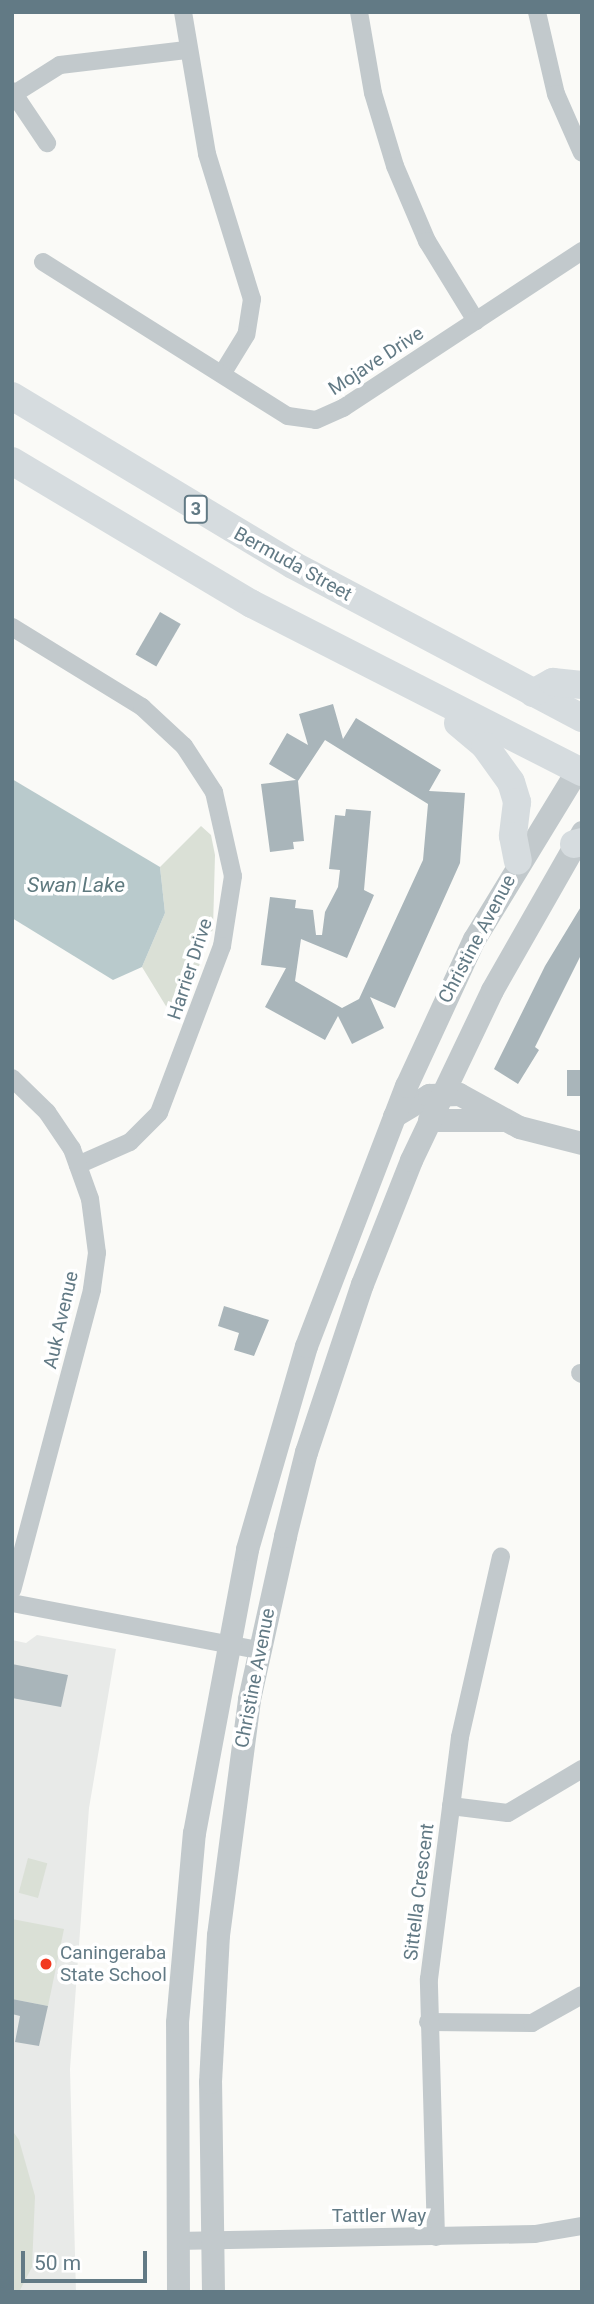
<!DOCTYPE html>
<style>
body{margin:0}
#map{position:relative;width:594px;height:2304px;overflow:hidden;background:#fafaf7;font-family:Roboto,sans-serif}
div>[style]{position:absolute}
.built>*{inset:0;background:#e8eae8}
.green>*{inset:0;background:#dae0d6;transform-origin:0 0}
.water>*{inset:0;background:#b9cacc}
.building>*{inset:0;background:#a9b5ba;transform-origin:0 0}
.minor>*{height:18px;margin:-9px;padding:0 9px;transform-origin:9px;border-radius:9px;background:#c2c9cc}
.tertiary>*{height:23px;margin:-11.5px;padding:0 11.5px;transform-origin:11.5px;border-radius:11.5px;background:#c2c9cc}
.primary>*{height:28px;margin:-14px;padding:0 14px;transform-origin:14px;border-radius:14px;background:#d6dcdf}
.dots>*{width:19px;height:19px;translate:-50% -50%;box-sizing:border-box;border:4px solid #fff;border-radius:50%}
span{translate:-50% -50%;white-space:nowrap;text-align:center;line-height:1.15;-webkit-text-stroke:7px #fff;paint-order:stroke}
.shield-label span{padding:2px 5px;background:#fff;border:2px solid;border-radius:5px;-webkit-text-stroke-width:0}
.shield-label{font-size:18px;color:#627a85;font-weight:700}
.street-label{font-size:19px;color:#627a85}
.poi-label{font-size:19px;color:#627a85}
.left{translate:0 -50%;text-align:left}
.water-label{font-size:21px;color:#5e797e;font-style:italic}
.frame{position:absolute;inset:0;border:14px solid #627a85;pointer-events:none}
.scale{position:absolute;left:21px;top:2251px;width:126px;height:32px;box-sizing:border-box;border:4px solid #627a85;border-top:0;padding-left:9px;font-size:21px;line-height:24px;white-space:nowrap;color:#627a85;-webkit-text-stroke:5px #fff;paint-order:stroke}
</style>
<div id="map">
<div class="built">
<div style="clip-path:polygon(37px 1635px,116px 1649px,89px 1808px,70px 2069px,76px 2292px,12px 2292px,12px 1640px,26px 1643px)"></div>
</div>
<div class="green">
<div style="clip-path:polygon(201px 826px,211px 835px,215px 855px,213px 929px,191px 987px,172px 1016px,142px 967px,165px 913px,160px 867px)"></div>
<div style="left:28px;top:1858px;width:20px;height:36px;rotate:15deg"></div>
<div style="clip-path:polygon(12px 1919px,64px 1929px,48px 2006px,12px 1999px)"></div>
<div style="clip-path:polygon(12px 2130px,19px 2140px,35px 2196px,32px 2267px,19px 2292px,12px 2292px)"></div>
</div>
<div class="water">
<div style="clip-path:polygon(12px 779px,160px 867px,165px 913px,142px 967px,113px 980px,12px 918px)"></div>
</div>
<div class="building">
<div style="left:160px;top:612px;width:24px;height:49px;rotate:30deg"></div>
<div style="clip-path:polygon(333px 704px,343px 739px,356px 718px,441px 770px,429px 791px,465px 793px,460px 863px,395px 1008px,370px 997px,384px 1028px,352px 1044px,338px 1016px,325px 1040px,265px 1007px,286px 968px,261px 965px,270px 897px,296px 900px,295px 908px,313px 910px,316px 935px,322px 935px,325px 912px,338px 887px,340px 870px,329px 869px,335px 815px,345px 816px,346px 809px,371px 811px,364px 890px,374px 895px,347px 958px,301px 939px,295px 981px,342px 1008px,359px 999px,423px 860px,428px 804px,325px 740px,298px 781px,304px 841px,293px 842px,294px 849px,270px 852px,261px 784px,296px 780px,269px 764px,287px 733px,308px 745px,299px 714px)"></div>
<div style="clip-path:polygon(582px 905px,582px 953px,535px 1047px,539px 1050px,518px 1084px,494px 1069px,545px 966px)"></div>
<div style="left:567px;top:1070px;width:15px;height:26px"></div>
<div style="clip-path:polygon(224px 1306px,269px 1320px,254px 1356px,234px 1350px,239px 1333px,218px 1326px)"></div>
<div style="clip-path:polygon(12px 1664px,68px 1675px,61px 1707px,12px 1698px)"></div>
<div style="clip-path:polygon(12px 1999px,48px 2006px,39px 2046px,15px 2042px,20px 2016px,12px 2014px)"></div>
</div>
<div class="minor">
<div style="left:183px;top:12px;width:144px;rotate:80.4deg"></div>
<div style="left:207px;top:154px;width:152px;rotate:72.8deg"></div>
<div style="left:252px;top:299px;width:36px;rotate:99deg"></div>
<div style="left:246px;top:335px;width:46px;rotate:121.6deg"></div>
<div style="left:359px;top:12px;width:82px;rotate:80.2deg"></div>
<div style="left:373px;top:93px;width:76px;rotate:73.2deg"></div>
<div style="left:395px;top:166px;width:82px;rotate:66.9deg"></div>
<div style="left:427px;top:241px;width:94px;rotate:58.5deg"></div>
<div style="left:537px;top:12px;width:84px;rotate:77deg"></div>
<div style="left:556px;top:94px;width:64px;rotate:66.2deg"></div>
<div style="left:12px;top:91px;width:63px;rotate:56.1deg"></div>
<div style="left:14px;top:94px;width:54px;rotate:-32.2deg"></div>
<div style="left:60px;top:65px;width:127px;rotate:-6.8deg"></div>
<div style="left:43px;top:262px;width:289px;rotate:32.2deg"></div>
<div style="left:288px;top:416px;width:28px;rotate:8deg"></div>
<div style="left:316px;top:420px;width:30px;rotate:-24deg"></div>
<div style="left:343px;top:408px;width:286px;rotate:-33.3deg"></div>
<div style="left:12px;top:627px;width:153px;rotate:31.6deg"></div>
<div style="left:142px;top:707px;width:57px;rotate:42.9deg"></div>
<div style="left:184px;top:746px;width:55px;rotate:56.9deg"></div>
<div style="left:214px;top:792px;width:86px;rotate:77.3deg"></div>
<div style="left:233px;top:876px;width:71px;rotate:98.9deg"></div>
<div style="left:222px;top:946px;width:178px;rotate:110.7deg"></div>
<div style="left:159px;top:1113px;width:41px;rotate:135deg"></div>
<div style="left:130px;top:1142px;width:57px;rotate:156.1deg"></div>
<div style="left:12px;top:1078px;width:49px;rotate:44.2deg"></div>
<div style="left:47px;top:1112px;width:45px;rotate:56deg"></div>
<div style="left:72px;top:1149px;width:53px;rotate:70.2deg"></div>
<div style="left:90px;top:1199px;width:54px;rotate:82.6deg"></div>
<div style="left:97px;top:1253px;width:37px;rotate:98deg"></div>
<div style="left:92px;top:1290px;width:310px;rotate:104.9deg"></div>
<div style="left:580px;top:1373px;width:2px;rotate:27deg"></div>
<div style="left:12px;top:1603px;width:251px;rotate:10.8deg"></div>
<div style="left:451px;top:1806px;width:57px;rotate:7deg"></div>
<div style="left:508px;top:1813px;width:86px;rotate:-30.7deg"></div>
<div style="left:428px;top:2022px;width:104px;rotate:0.6deg"></div>
<div style="left:532px;top:2023px;width:57px;rotate:-29.2deg"></div>
<div style="left:436px;top:2237px;width:258px;rotate:-91.6deg"></div>
<div style="left:429px;top:1979px;width:244px;rotate:-82.7deg"></div>
<div style="left:460px;top:1737px;width:185px;rotate:-77.2deg"></div>
<div style="left:176px;top:2241px;width:359px;rotate:-1.1deg"></div>
<div style="left:535px;top:2234px;width:48px;rotate:-9.7deg"></div>
</div>
<div class="tertiary">
<div style="left:394px;top:1116px;width:41px;rotate:-31deg"></div>
<div style="left:429px;top:1095px;width:30px;rotate:-2deg"></div>
<div style="left:459px;top:1094px;width:68px;rotate:28.8deg"></div>
<div style="left:519px;top:1127px;width:65px;rotate:14.3deg"></div>
<div style="left:429px;top:1120px;width:71px"></div>
<div style="left:178px;top:2292px;width:270px;rotate:-90.2deg"></div>
<div style="left:177px;top:2022px;width:190px;rotate:-84.9deg"></div>
<div style="left:194px;top:1833px;width:289px;rotate:-79.4deg"></div>
<div style="left:247px;top:1549px;width:211px;rotate:-73.8deg"></div>
<div style="left:306px;top:1346px;width:279px;rotate:-69deg"></div>
<div style="left:406px;top:1086px;width:162px;rotate:-65.2deg"></div>
<div style="left:474px;top:939px;width:198px;rotate:-58.6deg"></div>
<div style="left:213px;top:2292px;width:210px;rotate:-90.8deg"></div>
<div style="left:210px;top:2082px;width:147px;rotate:-86.9deg"></div>
<div style="left:218px;top:1935px;width:238px;rotate:-82.5deg"></div>
<div style="left:249px;top:1699px;width:167px;rotate:-77.5deg"></div>
<div style="left:285px;top:1536px;width:87px;rotate:-76deg"></div>
<div style="left:306px;top:1452px;width:177px;rotate:-71.6deg"></div>
<div style="left:362px;top:1284px;width:133px;rotate:-68.4deg"></div>
<div style="left:411px;top:1160px;width:188px;rotate:-64.5deg"></div>
<div style="left:492px;top:990px;width:182px;rotate:-60.3deg"></div>
</div>
<div class="primary">
<div style="left:12px;top:396px;width:328px;rotate:31deg"></div>
<div style="left:293px;top:565px;width:327px;rotate:27.9deg"></div>
<div style="left:12px;top:461px;width:279px;rotate:30.8deg"></div>
<div style="left:252px;top:604px;width:370px;rotate:27deg"></div>
<div style="left:533px;top:693px;width:23px;rotate:-29deg"></div>
<div style="left:553px;top:682px;width:29px;rotate:6deg"></div>
<div style="left:458px;top:723px;width:35px;rotate:40deg"></div>
<div style="left:485px;top:746px;width:44px;rotate:54.2deg"></div>
<div style="left:511px;top:782px;width:21px;rotate:73deg"></div>
<div style="left:517px;top:802px;width:34px;rotate:97deg"></div>
<div style="left:513px;top:836px;width:25px;rotate:79deg"></div>
<div style="left:574px;top:844px;width:8px;rotate:-14deg"></div>
</div>
<div class="dots">
<div style="left:46px;top:1964px;background:#f23920"></div>
</div>
<div class="shield-label">
<span style="left:196px;top:509px">3</span>
</div>
<div class="street-label">
<span style="left:376px;top:361px;rotate:-33deg">Mojave Drive</span>
<span style="left:293px;top:564px;rotate:29deg">Bermuda Street</span>
<span style="left:477px;top:939px;rotate:-62deg">Christine Avenue</span>
<span style="left:190px;top:969px;rotate:-72deg">Harrier Drive</span>
<span style="left:61px;top:1320px;rotate:-77deg">Auk Avenue</span>
<span style="left:255px;top:1678px;rotate:-79deg">Christine Avenue</span>
<span style="left:419px;top:1892px;rotate:-83deg">Sittella Crescent</span>
<span style="left:379px;top:2216px">Tattler Way</span>
</div>
<div class="poi-label">
<span class="left" style="left:60px;top:1964px">Caningeraba<br>State School</span>
</div>
<div class="water-label">
<span style="left:76px;top:885px">Swan Lake</span>
</div>
<div class="frame"></div>
<div class="scale">50 m</div>
</div>
